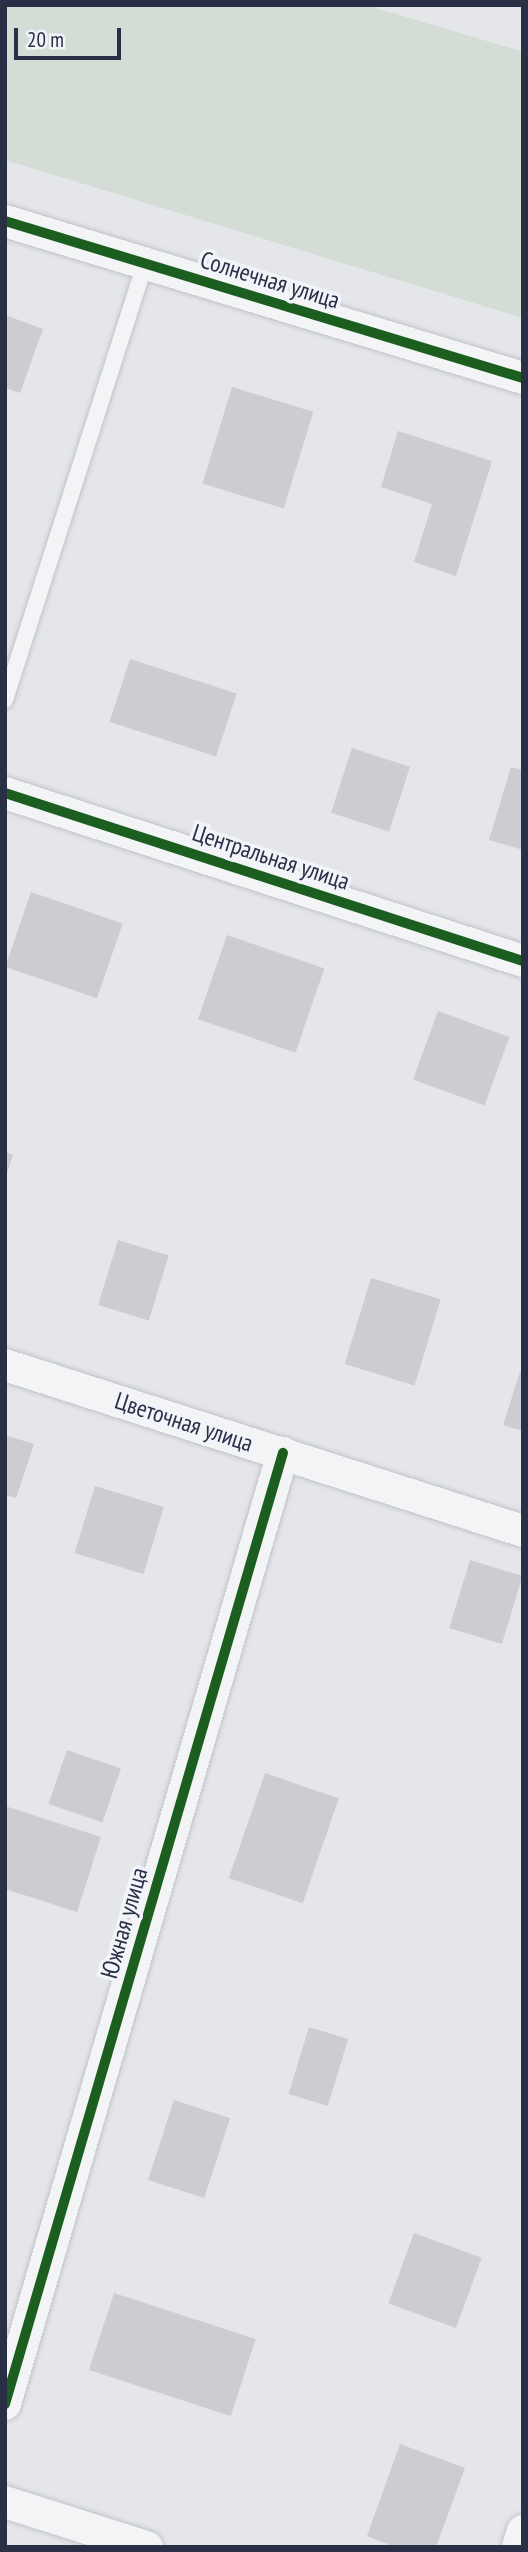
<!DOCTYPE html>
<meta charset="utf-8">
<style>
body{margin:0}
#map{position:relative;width:528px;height:2552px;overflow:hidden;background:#e4e6ea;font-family:"PT Sans Narrow",sans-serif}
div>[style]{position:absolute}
.green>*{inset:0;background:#d3ddd5}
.building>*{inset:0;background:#cbcdd2;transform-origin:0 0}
.roads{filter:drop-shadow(0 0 2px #c1c3c8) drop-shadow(0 0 2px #c1c3c8)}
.lane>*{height:16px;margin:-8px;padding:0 8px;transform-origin:8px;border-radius:8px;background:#f3f4f6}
.street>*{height:32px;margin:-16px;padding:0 16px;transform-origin:16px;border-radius:16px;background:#f3f4f6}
.cycleway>*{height:10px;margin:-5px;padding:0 5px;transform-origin:5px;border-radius:5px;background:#1b5e20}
span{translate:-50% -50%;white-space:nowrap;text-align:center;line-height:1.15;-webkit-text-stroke:7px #f2f4f9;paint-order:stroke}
.street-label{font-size:24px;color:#292f45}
.frame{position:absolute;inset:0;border:7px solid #292f45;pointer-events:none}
.scale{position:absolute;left:14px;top:28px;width:107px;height:32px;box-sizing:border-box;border:4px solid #292f45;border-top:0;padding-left:9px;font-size:21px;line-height:24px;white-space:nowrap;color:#292f45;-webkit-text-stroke:5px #f2f4f9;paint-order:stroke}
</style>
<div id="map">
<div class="green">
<div style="clip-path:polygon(5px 5px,366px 5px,523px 52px,523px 318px,5px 160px)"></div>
</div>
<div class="building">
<div style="clip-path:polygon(5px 315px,43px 329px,20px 393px,5px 388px)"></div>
<div style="left:232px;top:387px;width:85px;height:101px;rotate:17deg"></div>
<div style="clip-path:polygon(398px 431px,492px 461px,456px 576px,414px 562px,432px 504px,381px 487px)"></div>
<div style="left:130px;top:659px;width:112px;height:66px;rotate:18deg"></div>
<div style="left:352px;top:748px;width:61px;height:68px;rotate:18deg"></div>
<div style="clip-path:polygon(511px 767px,523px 770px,523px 850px,489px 840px)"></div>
<div style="left:31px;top:892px;width:97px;height:79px;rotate:19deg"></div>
<div style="left:227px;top:935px;width:103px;height:89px;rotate:19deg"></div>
<div style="left:438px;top:1011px;width:76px;height:73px;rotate:20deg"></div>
<div style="clip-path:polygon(5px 1152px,13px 1155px,6px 1176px,5px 1176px)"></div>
<div style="left:118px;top:1240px;width:53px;height:68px;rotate:17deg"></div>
<div style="left:371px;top:1278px;width:73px;height:90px;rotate:17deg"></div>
<div style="clip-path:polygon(520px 1372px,523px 1373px,523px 1431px,503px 1425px)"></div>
<div style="clip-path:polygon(5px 1435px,34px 1444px,16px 1498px,5px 1495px)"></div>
<div style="left:95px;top:1486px;width:72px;height:70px;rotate:17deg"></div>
<div style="left:470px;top:1560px;width:55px;height:71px;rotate:17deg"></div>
<div style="left:67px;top:1750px;width:57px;height:57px;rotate:19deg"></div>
<div style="left:265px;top:1773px;width:78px;height:111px;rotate:19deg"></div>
<div style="clip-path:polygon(5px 1806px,101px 1837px,77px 1912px,5px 1889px)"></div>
<div style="left:309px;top:2027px;width:41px;height:70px;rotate:17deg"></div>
<div style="left:174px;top:2100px;width:59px;height:84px;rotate:18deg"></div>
<div style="left:414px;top:2233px;width:72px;height:75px;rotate:20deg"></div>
<div style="left:114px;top:2293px;width:149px;height:81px;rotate:18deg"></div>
<div style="clip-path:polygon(400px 2444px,465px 2468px,436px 2547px,395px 2547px,367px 2536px)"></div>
</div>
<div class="roads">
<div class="lane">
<div style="left:5px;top:700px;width:458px;rotate:-72.2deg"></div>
</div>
<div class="street">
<div style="left:5px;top:221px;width:541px;rotate:16.86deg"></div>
<div style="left:5px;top:793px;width:545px;rotate:17.97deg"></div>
<div style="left:5px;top:1365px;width:544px;rotate:17.77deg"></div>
<div style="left:5px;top:2404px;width:991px;rotate:-73.71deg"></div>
<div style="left:5px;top:2502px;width:149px;rotate:17.6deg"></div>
<div style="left:518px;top:2547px;width:17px;rotate:-73deg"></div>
</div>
</div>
<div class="cycleway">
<div style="left:5px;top:221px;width:541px;rotate:16.86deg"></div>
<div style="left:5px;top:793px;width:545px;rotate:17.97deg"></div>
<div style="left:5px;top:2404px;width:991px;rotate:-73.71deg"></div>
</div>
<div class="street-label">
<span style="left:270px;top:280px;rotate:17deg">Солнечная улица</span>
<span style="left:271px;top:857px;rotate:18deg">Центральная улица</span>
<span style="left:184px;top:1422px;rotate:18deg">Цветочная улица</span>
<span style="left:124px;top:1923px;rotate:-74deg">Южная улица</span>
</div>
<div class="frame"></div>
<div class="scale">20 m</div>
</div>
